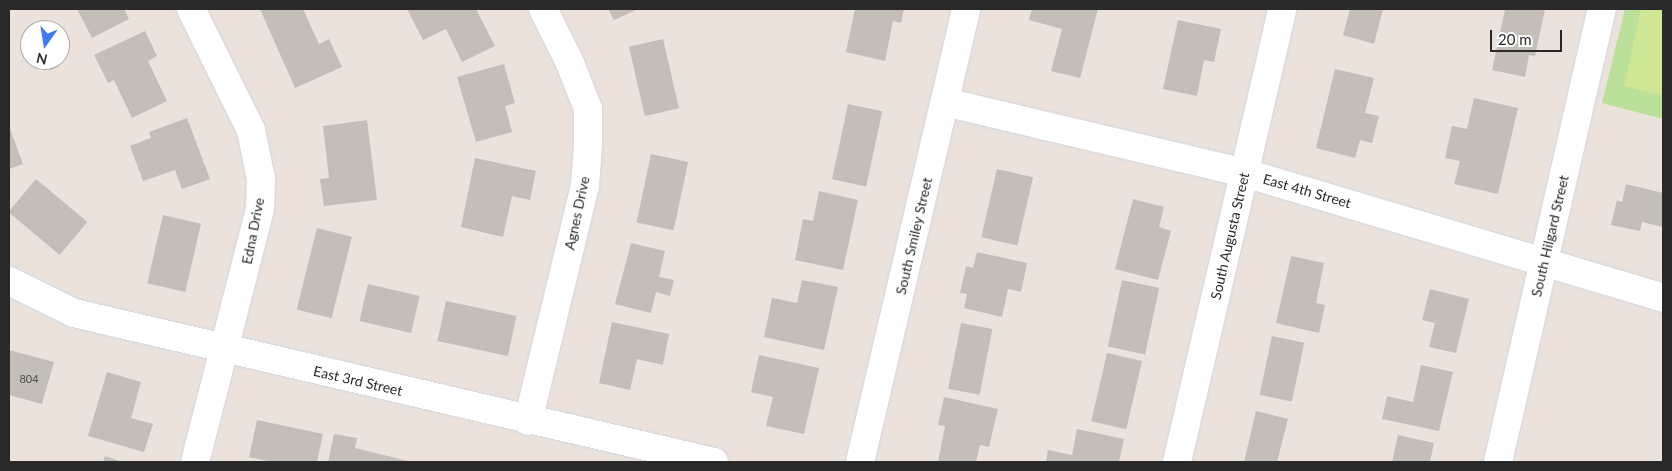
<!DOCTYPE html>
<style>
body{margin:0}
#map{position:relative;width:1672px;height:471px;overflow:hidden;background:#ebe2db;font-family:Lato,sans-serif}
div>[style]{position:absolute}
.green>*{inset:0;background:#bbe099}
.pitch>*{inset:0;background:#cfe795}
.building>*{inset:0;background:#c3beb7;transform-origin:0 0}
.roads{filter:drop-shadow(0 0 1px #d1d6e2) drop-shadow(0 0 1px #d1d6e2)}
.minor>*{height:28px;margin:-14px;padding:0 14px;transform-origin:14px;border-radius:14px;background:#fff}
span{translate:-50% -50%;white-space:nowrap;text-align:center;line-height:1.15;-webkit-text-stroke:4.5px #fff;paint-order:stroke}
.number-label{font-size:11px;color:#504e4c}
.number-label span{-webkit-text-stroke-width:0}
.street-label{font-size:14px;color:#292929}
.frame{position:absolute;inset:0;border:10px solid #292929;pointer-events:none}
.north{position:absolute;left:20px;top:20px;width:50px;height:50px;box-sizing:border-box;background:#fff;border:1px solid #a9a9a9;border-radius:50%;rotate:193deg;font-size:14px;font-weight:700;line-height:20px;text-align:center;color:#292929}
.north::after{content:'';display:block;margin:auto;width:18px;height:22px;background:#4079f4;clip-path:polygon(50% 0,100% 100%,50% 72%,0 100%)}
.scale{position:absolute;left:1490px;top:30px;width:72px;height:22px;box-sizing:border-box;border:2px solid #292929;border-top:0;padding-left:6px;font-size:15px;line-height:18px;white-space:nowrap;color:#292929;-webkit-text-stroke:4px #fff;paint-order:stroke}
</style>
<div id="map">
<div class="green">
<div style="clip-path:polygon(1625px 9px,1663px 9px,1663px 119px,1602px 103px)"></div>
</div>
<div class="pitch">
<div style="clip-path:polygon(1641px 9px,1663px 9px,1663px 96px,1624px 86px)"></div>
</div>
<div class="building">
<div style="clip-path:polygon(77px 9px,124px 9px,129px 19px,92px 38px)"></div>
<div style="clip-path:polygon(260px 9px,303px 9px,319px 44px,329px 39px,342px 67px,295px 88px)"></div>
<div style="clip-path:polygon(407px 9px,476px 9px,495px 46px,462px 62px,446px 29px,423px 40px)"></div>
<div style="clip-path:polygon(608px 9px,638px 9px,614px 20px)"></div>
<div style="clip-path:polygon(855px 9px,904px 9px,901px 23px,893px 21px,885px 61px,846px 52px)"></div>
<div style="clip-path:polygon(1032px 9px,1098px 9px,1080px 78px,1051px 71px,1062px 29px,1029px 20px)"></div>
<div style="clip-path:polygon(1350px 9px,1383px 9px,1374px 44px,1343px 35px)"></div>
<div style="clip-path:polygon(1505px 9px,1545px 9px,1535px 56px,1529px 55px,1525px 77px,1492px 70px)"></div>
<div style="clip-path:polygon(1178px 20px,1221px 29px,1214px 62px,1204px 60px,1197px 96px,1163px 89px)"></div>
<div style="clip-path:polygon(145px 31px,157px 56px,148px 61px,167px 101px,132px 118px,114px 80px,108px 83px,94px 55px)"></div>
<div style="left:663px;top:39px;width:71px;height:35px;rotate:77deg"></div>
<div style="clip-path:polygon(504px 64px,515px 103px,505px 106px,512px 132px,476px 142px,457px 77px)"></div>
<div style="clip-path:polygon(1335px 69px,1374px 78px,1365px 113px,1379px 116px,1372px 143px,1360px 140px,1355px 158px,1316px 148px)"></div>
<div style="clip-path:polygon(1474px 98px,1518px 108px,1498px 194px,1454px 184px,1460px 161px,1445px 158px,1452px 126px,1467px 129px)"></div>
<div style="left:848px;top:104px;width:35px;height:77px;rotate:12deg"></div>
<div style="clip-path:polygon(187px 118px,210px 179px,182px 189px,175px 170px,143px 181px,130px 146px,151px 138px,149px 132px)"></div>
<div style="clip-path:polygon(367px 120px,377px 200px,324px 206px,320px 179px,329px 178px,323px 126px)"></div>
<div style="clip-path:polygon(9px 126px,23px 164px,9px 169px)"></div>
<div style="left:651px;top:154px;width:38px;height:70px;rotate:12deg"></div>
<div style="clip-path:polygon(475px 158px,536px 171px,530px 200px,512px 196px,503px 237px,461px 227px)"></div>
<div style="left:997px;top:169px;width:37px;height:70px;rotate:13deg"></div>
<div style="left:36px;top:179px;width:67px;height:43px;rotate:40deg"></div>
<div style="clip-path:polygon(1626px 184px,1663px 193px,1663px 227px,1642px 222px,1640px 231px,1611px 225px,1617px 200px,1622px 202px)"></div>
<div style="clip-path:polygon(819px 191px,858px 200px,843px 270px,795px 260px,803px 219px,813px 221px)"></div>
<div style="clip-path:polygon(1133px 199px,1164px 207px,1159px 227px,1171px 231px,1158px 280px,1115px 269px)"></div>
<div style="left:163px;top:215px;width:39px;height:70px;rotate:13deg"></div>
<div style="left:317px;top:228px;width:36px;height:84px;rotate:14deg"></div>
<div style="clip-path:polygon(631px 243px,665px 251px,659px 277px,674px 280px,670px 296px,656px 292px,651px 313px,615px 304px)"></div>
<div style="clip-path:polygon(977px 252px,1027px 263px,1021px 292px,1008px 289px,1002px 317px,964px 308px,967px 294px,960px 293px,966px 266px,973px 268px)"></div>
<div style="clip-path:polygon(1291px 256px,1324px 263px,1316px 303px,1325px 305px,1319px 333px,1276px 323px)"></div>
<div style="clip-path:polygon(802px 280px,838px 287px,824px 350px,764px 337px,772px 298px,797px 303px)"></div>
<div style="left:1122px;top:280px;width:38px;height:68px;rotate:12deg"></div>
<div style="left:368px;top:284px;width:53px;height:38px;rotate:13deg"></div>
<div style="clip-path:polygon(1430px 289px,1469px 299px,1456px 353px,1429px 347px,1435px 323px,1422px 320px)"></div>
<div style="left:446px;top:301px;width:72px;height:41px;rotate:12deg"></div>
<div style="clip-path:polygon(612px 322px,669px 334px,663px 365px,637px 359px,630px 390px,599px 383px)"></div>
<div style="left:961px;top:323px;width:32px;height:67px;rotate:11deg"></div>
<div style="left:1272px;top:336px;width:33px;height:60px;rotate:12deg"></div>
<div style="clip-path:polygon(9px 350px,54px 362px,42px 404px,9px 395px)"></div>
<div style="left:1107px;top:353px;width:36px;height:70px;rotate:13deg"></div>
<div style="clip-path:polygon(759px 355px,819px 368px,804px 434px,766px 426px,773px 397px,751px 392px)"></div>
<div style="clip-path:polygon(1421px 365px,1453px 372px,1439px 431px,1382px 419px,1387px 396px,1413px 402px)"></div>
<div style="clip-path:polygon(107px 372px,141px 382px,131px 418px,153px 424px,144px 452px,88px 436px)"></div>
<div style="clip-path:polygon(944px 397px,998px 409px,989px 447px,980px 445px,976px 462px,938px 462px,945px 426px,938px 425px)"></div>
<div style="clip-path:polygon(1256px 411px,1288px 419px,1277px 462px,1244px 462px)"></div>
<div style="clip-path:polygon(257px 420px,323px 434px,317px 462px,272px 462px,249px 457px)"></div>
<div style="clip-path:polygon(1077px 429px,1124px 439px,1119px 462px,1046px 462px,1048px 450px,1072px 455px)"></div>
<div style="clip-path:polygon(334px 434px,357px 438px,355px 448px,412px 462px,328px 462px)"></div>
<div style="clip-path:polygon(1398px 435px,1434px 443px,1430px 462px,1392px 462px)"></div>
<div style="clip-path:polygon(105px 456px,123px 462px,103px 462px)"></div>
</div>
<div class="roads">
<div class="minor">
<div style="left:191px;top:9px;width:135px;rotate:63.6deg"></div>
<div style="left:251px;top:130px;width:50px;rotate:78.5deg"></div>
<div style="left:261px;top:179px;width:30px;rotate:92deg"></div>
<div style="left:260px;top:209px;width:261px;rotate:104.4deg"></div>
<div style="left:945px;top:102px;width:308px;rotate:13.3deg"></div>
<div style="left:1245px;top:173px;width:436px;rotate:16.6deg"></div>
<div style="left:9px;top:281px;width:72px;rotate:26.2deg"></div>
<div style="left:74px;top:313px;width:657px;rotate:13.11deg"></div>
<div style="left:528px;top:421px;width:242px;rotate:-76.4deg"></div>
<div style="left:585px;top:186px;width:41px;rotate:-85.8deg"></div>
<div style="left:588px;top:145px;width:36px;rotate:-90deg"></div>
<div style="left:588px;top:109px;width:49px;rotate:-111.4deg"></div>
<div style="left:570px;top:63px;width:60px;rotate:-116.6deg"></div>
<div style="left:860px;top:462px;width:465px;rotate:-76.8deg"></div>
<div style="left:1177px;top:462px;width:465px;rotate:-76.9deg"></div>
<div style="left:1498px;top:462px;width:465px;rotate:-77.1deg"></div>
</div>
</div>
<div class="number-label">
<span style="left:29px;top:379px">804</span>
</div>
<div class="street-label">
<span style="left:1307px;top:191px;rotate:16deg">East 4th Street</span>
<span style="left:577px;top:213px;rotate:-78deg">Agnes Drive</span>
<span style="left:253px;top:231px;rotate:-79deg">Edna Drive</span>
<span style="left:914px;top:236px;rotate:-77deg">South Smiley Street</span>
<span style="left:1230px;top:236px;rotate:-77deg">South Augusta Street</span>
<span style="left:1550px;top:236px;rotate:-77deg">South Hilgard Street</span>
<span style="left:358px;top:381px;rotate:13deg">East 3rd Street</span>
</div>
<div class="frame"></div>
<div class="north">N</div>
<div class="scale">20 m</div>
</div>
